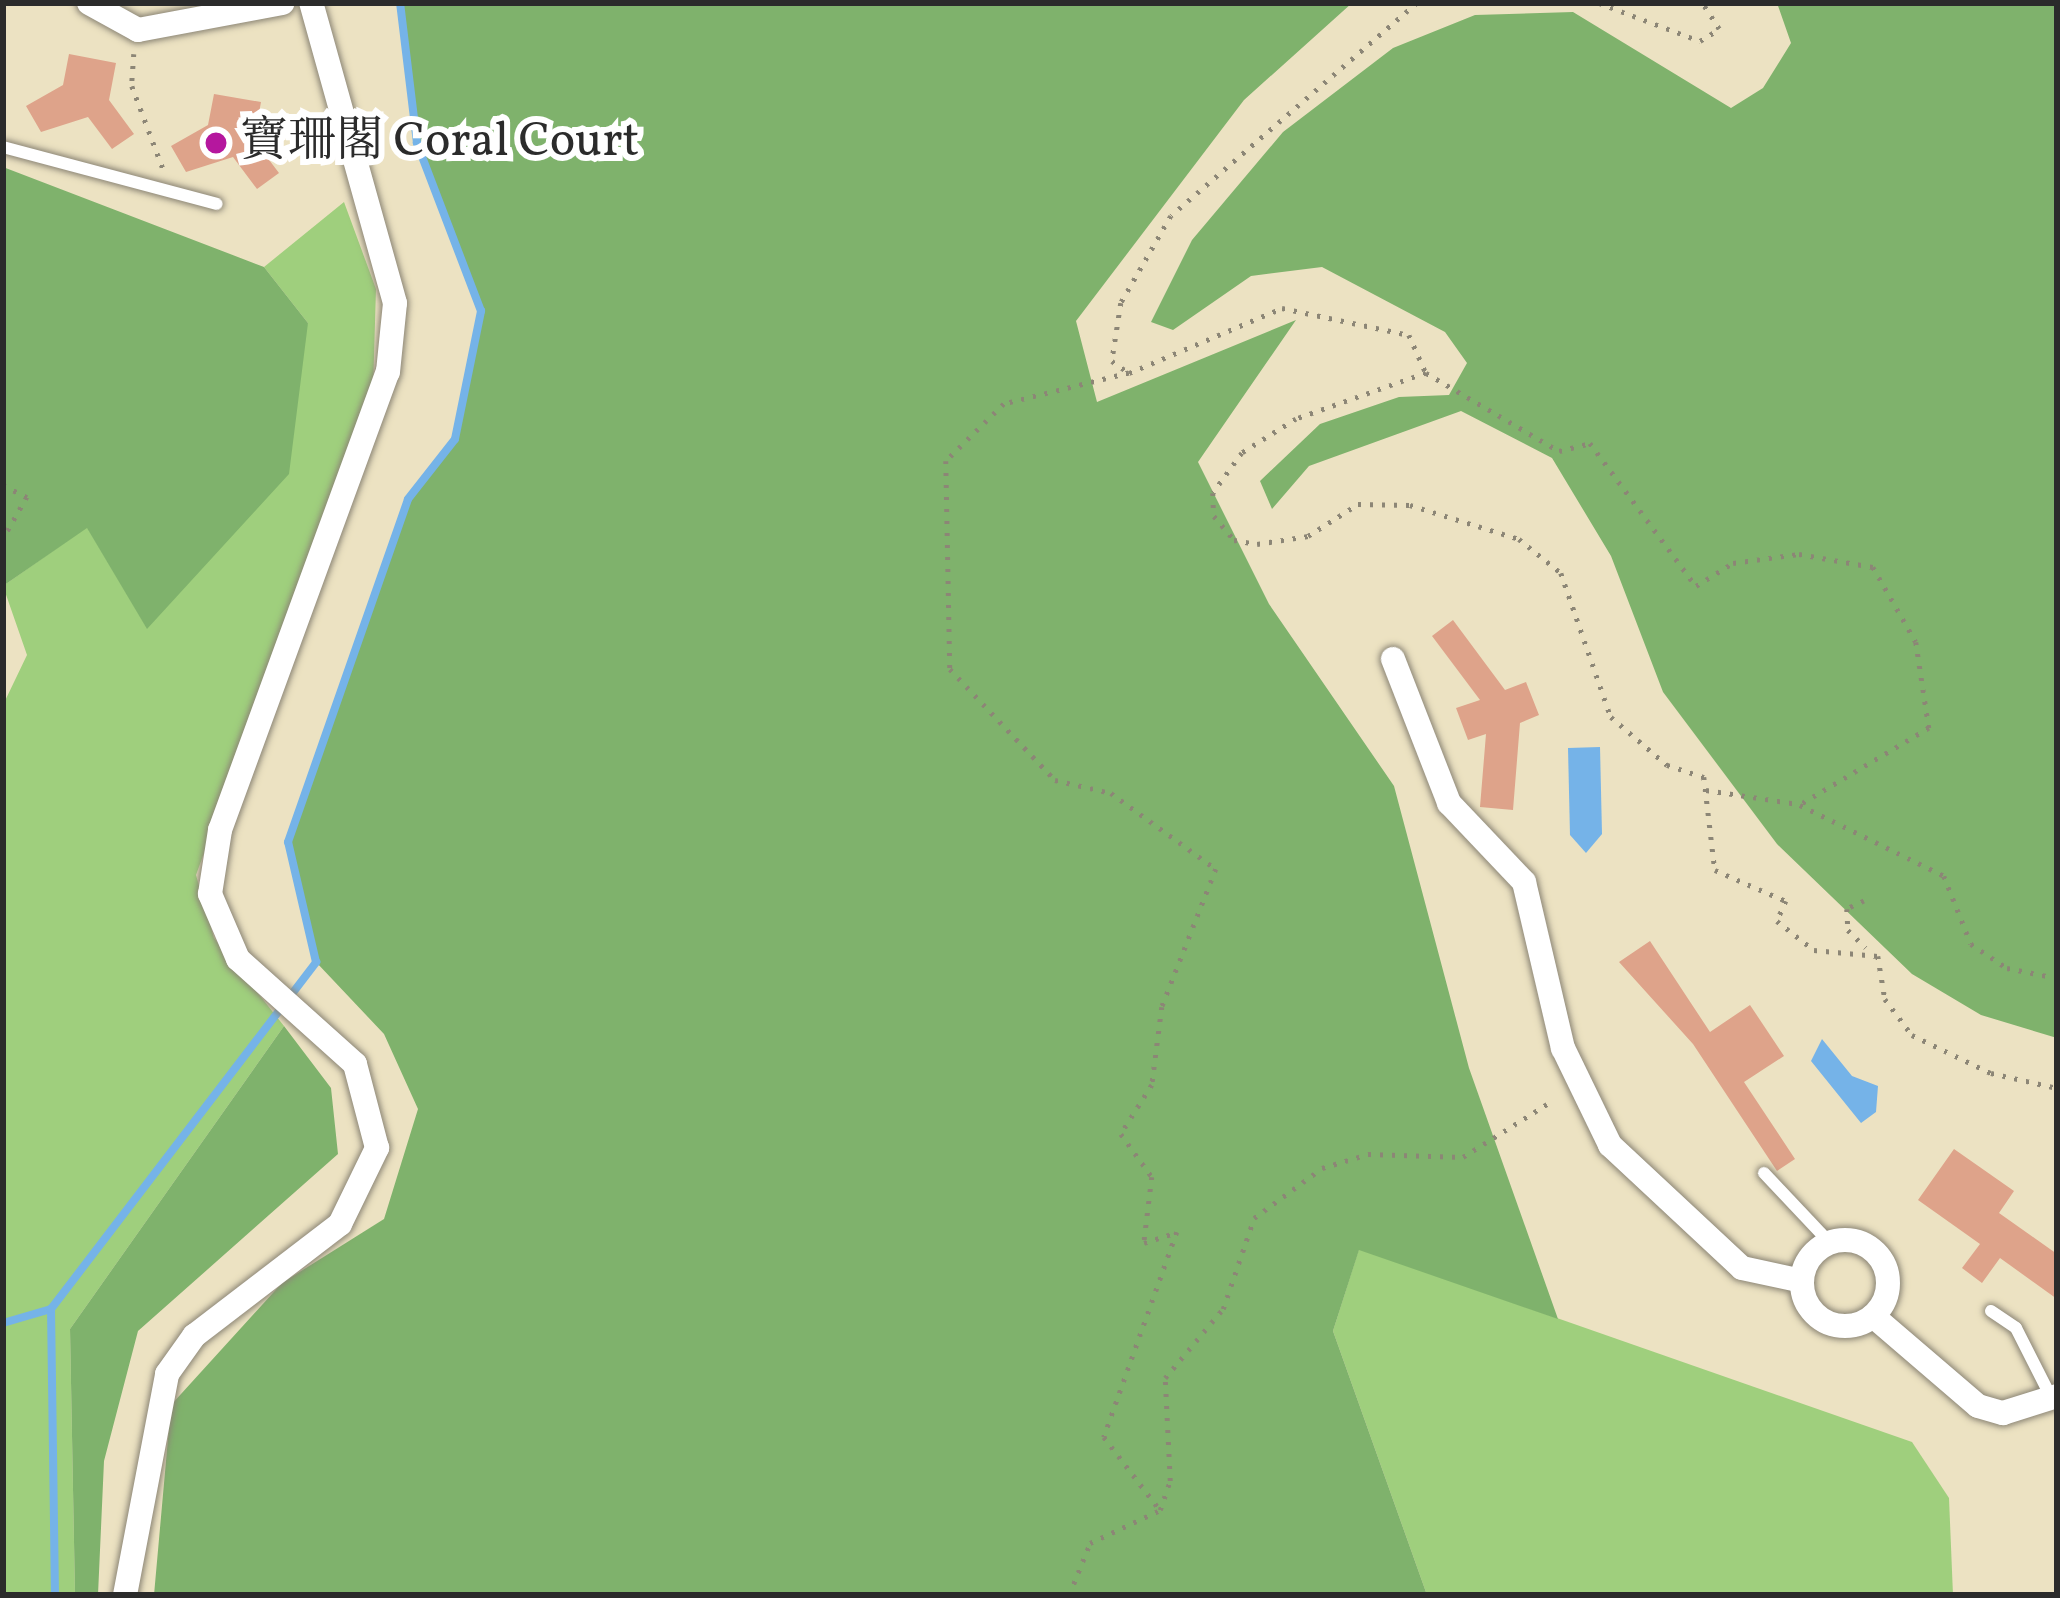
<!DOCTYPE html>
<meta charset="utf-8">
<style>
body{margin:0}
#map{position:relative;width:2060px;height:1598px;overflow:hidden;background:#ece2c2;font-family:Vollkorn,"Noto Serif TC",serif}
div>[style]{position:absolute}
.green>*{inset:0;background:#9fcf7d}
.forest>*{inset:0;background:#7fb26c}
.water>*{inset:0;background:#75b3e8}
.stream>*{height:8px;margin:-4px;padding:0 4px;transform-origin:4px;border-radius:4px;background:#75b3e8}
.building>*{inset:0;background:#dea38a}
.path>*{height:4.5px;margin-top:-2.25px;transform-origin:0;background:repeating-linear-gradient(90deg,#8c8676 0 3px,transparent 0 12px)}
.roads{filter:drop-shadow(0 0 3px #8c8676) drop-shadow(0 0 3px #8c8676)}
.lane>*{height:12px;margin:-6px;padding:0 6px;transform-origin:6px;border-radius:6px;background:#fff}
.street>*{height:24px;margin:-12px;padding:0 12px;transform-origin:12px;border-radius:12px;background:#fff}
.street>.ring{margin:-12px;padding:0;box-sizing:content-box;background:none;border:24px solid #fff;border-radius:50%}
.dots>*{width:33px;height:33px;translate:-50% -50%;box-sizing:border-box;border:6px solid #fff;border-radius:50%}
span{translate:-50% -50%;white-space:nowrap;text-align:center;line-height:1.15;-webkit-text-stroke:12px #fff;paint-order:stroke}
.poi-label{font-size:48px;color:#2b2b2b}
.left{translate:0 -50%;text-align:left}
.frame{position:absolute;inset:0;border:6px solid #2b2b2b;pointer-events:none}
</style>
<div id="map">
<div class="green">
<div style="clip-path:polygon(344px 202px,376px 289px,373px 390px,196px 875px,214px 938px,284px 1026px,70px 1329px,75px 1595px,3px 1595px,3px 705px,27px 655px,3px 586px,87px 527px,147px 628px,308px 323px,264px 267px)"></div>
<div style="clip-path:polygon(1359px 1249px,1912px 1442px,1949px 1498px,1953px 1595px,1427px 1595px,1333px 1331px)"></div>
</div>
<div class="forest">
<div style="clip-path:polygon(400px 3px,1352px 3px,1244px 100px,1076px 321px,1097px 402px,1296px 320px,1198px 462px,1269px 604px,1394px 786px,1469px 1068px,1558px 1319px,1359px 1250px,1333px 1331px,1427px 1595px,154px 1595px,171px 1405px,282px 1283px,384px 1219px,418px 1109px,384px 1034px,316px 962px,288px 842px,408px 499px,455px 438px,481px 311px,417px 143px)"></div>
<div style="clip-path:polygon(1777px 3px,2057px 3px,2057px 1038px,1981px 1015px,1912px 974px,1777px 844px,1663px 692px,1611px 556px,1552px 458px,1461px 411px,1309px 466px,1272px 509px,1260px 481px,1320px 424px,1399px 397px,1449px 395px,1467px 363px,1445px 332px,1322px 267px,1251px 276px,1173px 330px,1151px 322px,1192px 240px,1283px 132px,1393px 48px,1475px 15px,1573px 12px,1731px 108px,1763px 88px,1791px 43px)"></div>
<div style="clip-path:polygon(3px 167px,264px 267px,308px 323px,289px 474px,147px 629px,87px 528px,3px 586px)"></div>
<div style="clip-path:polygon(284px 1026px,331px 1088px,338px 1154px,138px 1331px,104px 1461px,98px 1595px,75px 1595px,70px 1329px)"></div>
</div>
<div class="water">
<div style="clip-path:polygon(1600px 747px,1602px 834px,1586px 853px,1570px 835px,1568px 748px)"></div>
<div style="clip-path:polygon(1822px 1039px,1852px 1076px,1878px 1086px,1876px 1112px,1861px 1123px,1811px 1061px)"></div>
</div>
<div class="stream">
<div style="left:3px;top:1323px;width:50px;rotate:-16.3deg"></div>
<div style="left:55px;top:1595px;width:286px;rotate:-90.8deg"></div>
<div style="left:51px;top:1309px;width:437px;rotate:-52.6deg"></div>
<div style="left:316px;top:962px;width:123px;rotate:-103.1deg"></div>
<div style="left:288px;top:842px;width:363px;rotate:-70.7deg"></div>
<div style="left:408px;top:499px;width:76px;rotate:-51.9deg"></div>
<div style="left:455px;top:439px;width:131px;rotate:-78.5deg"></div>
<div style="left:481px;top:311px;width:180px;rotate:-110.9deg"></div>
<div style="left:417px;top:143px;width:141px;rotate:-96.9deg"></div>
</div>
<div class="building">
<div style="clip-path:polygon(69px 54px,116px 63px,109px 100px,134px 134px,112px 149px,88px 117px,41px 132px,26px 106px,63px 85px)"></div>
<div style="clip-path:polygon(214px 94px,261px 102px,254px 140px,279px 173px,257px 189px,233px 157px,186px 172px,171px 146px,208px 125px)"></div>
<div style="clip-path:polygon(1453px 620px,1505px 690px,1526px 682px,1539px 715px,1520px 723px,1513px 810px,1480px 807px,1486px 734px,1468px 740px,1456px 708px,1480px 700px,1432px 636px)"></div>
<div style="clip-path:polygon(1650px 941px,1710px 1032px,1750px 1005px,1784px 1056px,1744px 1082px,1795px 1159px,1777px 1171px,1693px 1044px,1619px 962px)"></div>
<div style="clip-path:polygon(1954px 1149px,2014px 1191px,1999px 1213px,2057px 1254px,2057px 1299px,2000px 1258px,1982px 1283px,1962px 1268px,1980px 1244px,1918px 1200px)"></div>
</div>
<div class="path">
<div style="left:1417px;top:3px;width:325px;rotate:139.1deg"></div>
<div style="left:1171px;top:216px;width:100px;rotate:119.9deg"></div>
<div style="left:1121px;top:303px;width:59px;rotate:98.8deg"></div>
<div style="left:1112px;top:361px;width:21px;rotate:35deg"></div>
<div style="left:1129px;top:373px;width:166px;rotate:-23deg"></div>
<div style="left:1282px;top:308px;width:130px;rotate:12deg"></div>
<div style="left:1409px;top:335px;width:42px;rotate:65.9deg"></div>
<div style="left:1426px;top:373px;width:138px;rotate:160.5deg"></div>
<div style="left:1296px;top:419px;width:64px;rotate:147.8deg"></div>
<div style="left:1242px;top:453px;width:49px;rotate:125.9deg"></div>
<div style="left:1213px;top:493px;width:23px;rotate:88deg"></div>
<div style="left:1214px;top:516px;width:31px;rotate:50deg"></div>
<div style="left:1234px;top:540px;width:23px;rotate:10deg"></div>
<div style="left:1257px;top:544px;width:52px;rotate:-8.9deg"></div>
<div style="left:1308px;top:536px;width:59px;rotate:-32.6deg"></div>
<div style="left:1358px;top:504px;width:52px;rotate:1.1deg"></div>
<div style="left:1410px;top:505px;width:114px;rotate:17.3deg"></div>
<div style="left:1519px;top:539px;width:54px;rotate:39deg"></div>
<div style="left:1561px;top:573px;width:152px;rotate:70.9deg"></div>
<div style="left:1611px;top:717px;width:74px;rotate:40.6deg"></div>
<div style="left:1667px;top:765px;width:39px;rotate:18deg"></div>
<div style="left:1704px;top:777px;width:94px;rotate:83.3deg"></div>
<div style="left:1715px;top:870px;width:77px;rotate:23.6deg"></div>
<div style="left:1786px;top:901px;width:22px;rotate:114deg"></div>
<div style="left:1777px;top:921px;width:47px;rotate:38.1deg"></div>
<div style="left:1814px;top:950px;width:64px;rotate:5.4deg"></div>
<div style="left:1878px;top:956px;width:44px;rotate:80.8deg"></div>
<div style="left:1885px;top:999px;width:45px;rotate:53.1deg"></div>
<div style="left:1912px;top:1035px;width:88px;rotate:25.7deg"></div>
<div style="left:1991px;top:1073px;width:68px;rotate:12.8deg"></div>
<div style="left:1599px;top:3px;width:108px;rotate:20.6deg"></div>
<div style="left:1700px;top:41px;width:22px;rotate:-32deg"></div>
<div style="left:1719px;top:29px;width:31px;rotate:-123deg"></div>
<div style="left:134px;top:54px;width:32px;rotate:94deg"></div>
<div style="left:132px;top:86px;width:94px;rotate:69.4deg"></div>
<div style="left:1129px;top:373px;width:129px;rotate:166.1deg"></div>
<div style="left:1004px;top:404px;width:81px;rotate:135.5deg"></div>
<div style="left:946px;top:461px;width:208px;rotate:88.9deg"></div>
<div style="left:950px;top:669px;width:153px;rotate:46.6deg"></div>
<div style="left:1055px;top:780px;width:57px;rotate:13.1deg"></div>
<div style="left:1111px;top:793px;width:130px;rotate:35.9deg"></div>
<div style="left:1216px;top:869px;width:148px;rotate:111.4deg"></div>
<div style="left:1162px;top:1007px;width:79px;rotate:97.3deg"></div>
<div style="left:1152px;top:1085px;width:58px;rotate:122.3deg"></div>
<div style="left:1121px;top:1134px;width:53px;rotate:54.2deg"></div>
<div style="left:1152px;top:1177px;width:66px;rotate:96.9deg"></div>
<div style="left:1144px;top:1243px;width:35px;rotate:-18deg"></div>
<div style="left:1177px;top:1232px;width:218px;rotate:109.6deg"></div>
<div style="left:1104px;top:1437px;width:92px;rotate:52.5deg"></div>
<div style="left:1426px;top:373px;width:154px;rotate:30.4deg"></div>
<div style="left:1559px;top:451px;width:32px;rotate:-14deg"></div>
<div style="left:1590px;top:443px;width:178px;rotate:53.5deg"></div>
<div style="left:1696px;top:586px;width:44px;rotate:-31.9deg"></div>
<div style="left:1733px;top:563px;width:67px;rotate:-7.8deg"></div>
<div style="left:1799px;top:554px;width:75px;rotate:10deg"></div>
<div style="left:1873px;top:567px;width:86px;rotate:60.2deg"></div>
<div style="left:1916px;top:642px;width:87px;rotate:81.4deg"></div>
<div style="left:1929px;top:728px;width:150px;rotate:149.2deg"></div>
<div style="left:1800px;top:805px;width:161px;rotate:26.2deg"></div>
<div style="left:1944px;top:876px;width:73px;rotate:68.3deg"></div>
<div style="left:1971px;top:944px;width:43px;rotate:33.7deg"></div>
<div style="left:2007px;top:968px;width:51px;rotate:11.3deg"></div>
<div style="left:3px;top:485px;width:27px;rotate:27deg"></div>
<div style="left:27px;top:497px;width:48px;rotate:119.7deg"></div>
<div style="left:1706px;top:790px;width:93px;rotate:8.7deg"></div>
<div style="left:1864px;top:901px;width:19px;rotate:155deg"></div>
<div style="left:1847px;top:909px;width:21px;rotate:87deg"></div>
<div style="left:1848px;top:930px;width:25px;rotate:45deg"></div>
<div style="left:1069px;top:1595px;width:56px;rotate:-68deg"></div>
<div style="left:1090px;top:1543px;width:77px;rotate:-25.2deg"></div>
<div style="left:1160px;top:1510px;width:31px;rotate:-71deg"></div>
<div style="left:1170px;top:1481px;width:103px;rotate:-92.8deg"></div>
<div style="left:1165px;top:1378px;width:90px;rotate:-50deg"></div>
<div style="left:1223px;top:1309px;width:96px;rotate:-71.2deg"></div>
<div style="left:1254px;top:1218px;width:84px;rotate:-36.3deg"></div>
<div style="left:1322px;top:1168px;width:48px;rotate:-16.9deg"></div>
<div style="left:1368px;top:1154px;width:95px;rotate:1.8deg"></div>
<div style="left:1463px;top:1157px;width:99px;rotate:-32.2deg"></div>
</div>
<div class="roads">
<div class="lane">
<div style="left:3px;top:147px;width:221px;rotate:14.9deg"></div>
<div style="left:1764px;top:1173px;width:96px;rotate:46.7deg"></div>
<div style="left:1991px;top:1311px;width:30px;rotate:34deg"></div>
<div style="left:2016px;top:1328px;width:77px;rotate:63.1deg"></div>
</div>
<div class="street">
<div style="left:89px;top:3px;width:56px;rotate:28.9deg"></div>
<div style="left:138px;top:30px;width:147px;rotate:-10.6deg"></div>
<div style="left:1393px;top:659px;width:155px;rotate:68.7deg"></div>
<div style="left:1449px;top:803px;width:109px;rotate:46.5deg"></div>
<div style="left:1524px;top:882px;width:171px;rotate:76.8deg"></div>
<div style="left:1563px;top:1048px;width:108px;rotate:64.1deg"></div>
<div style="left:1610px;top:1145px;width:180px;rotate:43deg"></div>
<div style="left:1742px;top:1268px;width:61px;rotate:12.2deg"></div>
<div class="ring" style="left:1802px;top:1240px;width:62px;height:62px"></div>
<div style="left:1873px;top:1316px;width:138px;rotate:40.6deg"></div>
<div style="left:1978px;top:1406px;width:26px;rotate:16deg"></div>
<div style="left:2003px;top:1413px;width:57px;rotate:-17.5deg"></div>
<div style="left:125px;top:1595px;width:225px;rotate:-79.2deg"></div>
<div style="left:167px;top:1374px;width:47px;rotate:-54.6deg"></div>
<div style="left:194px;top:1336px;width:184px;rotate:-37.5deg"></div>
<div style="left:340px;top:1224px;width:85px;rotate:-64deg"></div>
<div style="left:377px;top:1148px;width:87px;rotate:-104.7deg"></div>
<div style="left:355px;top:1064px;width:157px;rotate:-138.1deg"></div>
<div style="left:238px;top:959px;width:71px;rotate:-113.3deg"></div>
<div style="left:210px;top:894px;width:65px;rotate:-81.1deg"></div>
<div style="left:220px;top:830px;width:488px;rotate:-69.9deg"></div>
<div style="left:388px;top:372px;width:69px;rotate:-84.2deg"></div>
<div style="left:395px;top:303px;width:312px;rotate:-105.6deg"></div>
</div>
</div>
<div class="dots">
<div style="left:216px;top:143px;background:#b5179e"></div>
</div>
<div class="poi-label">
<span class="left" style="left:240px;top:143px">寶珊閣 Coral Court</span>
</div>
<div class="frame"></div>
</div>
